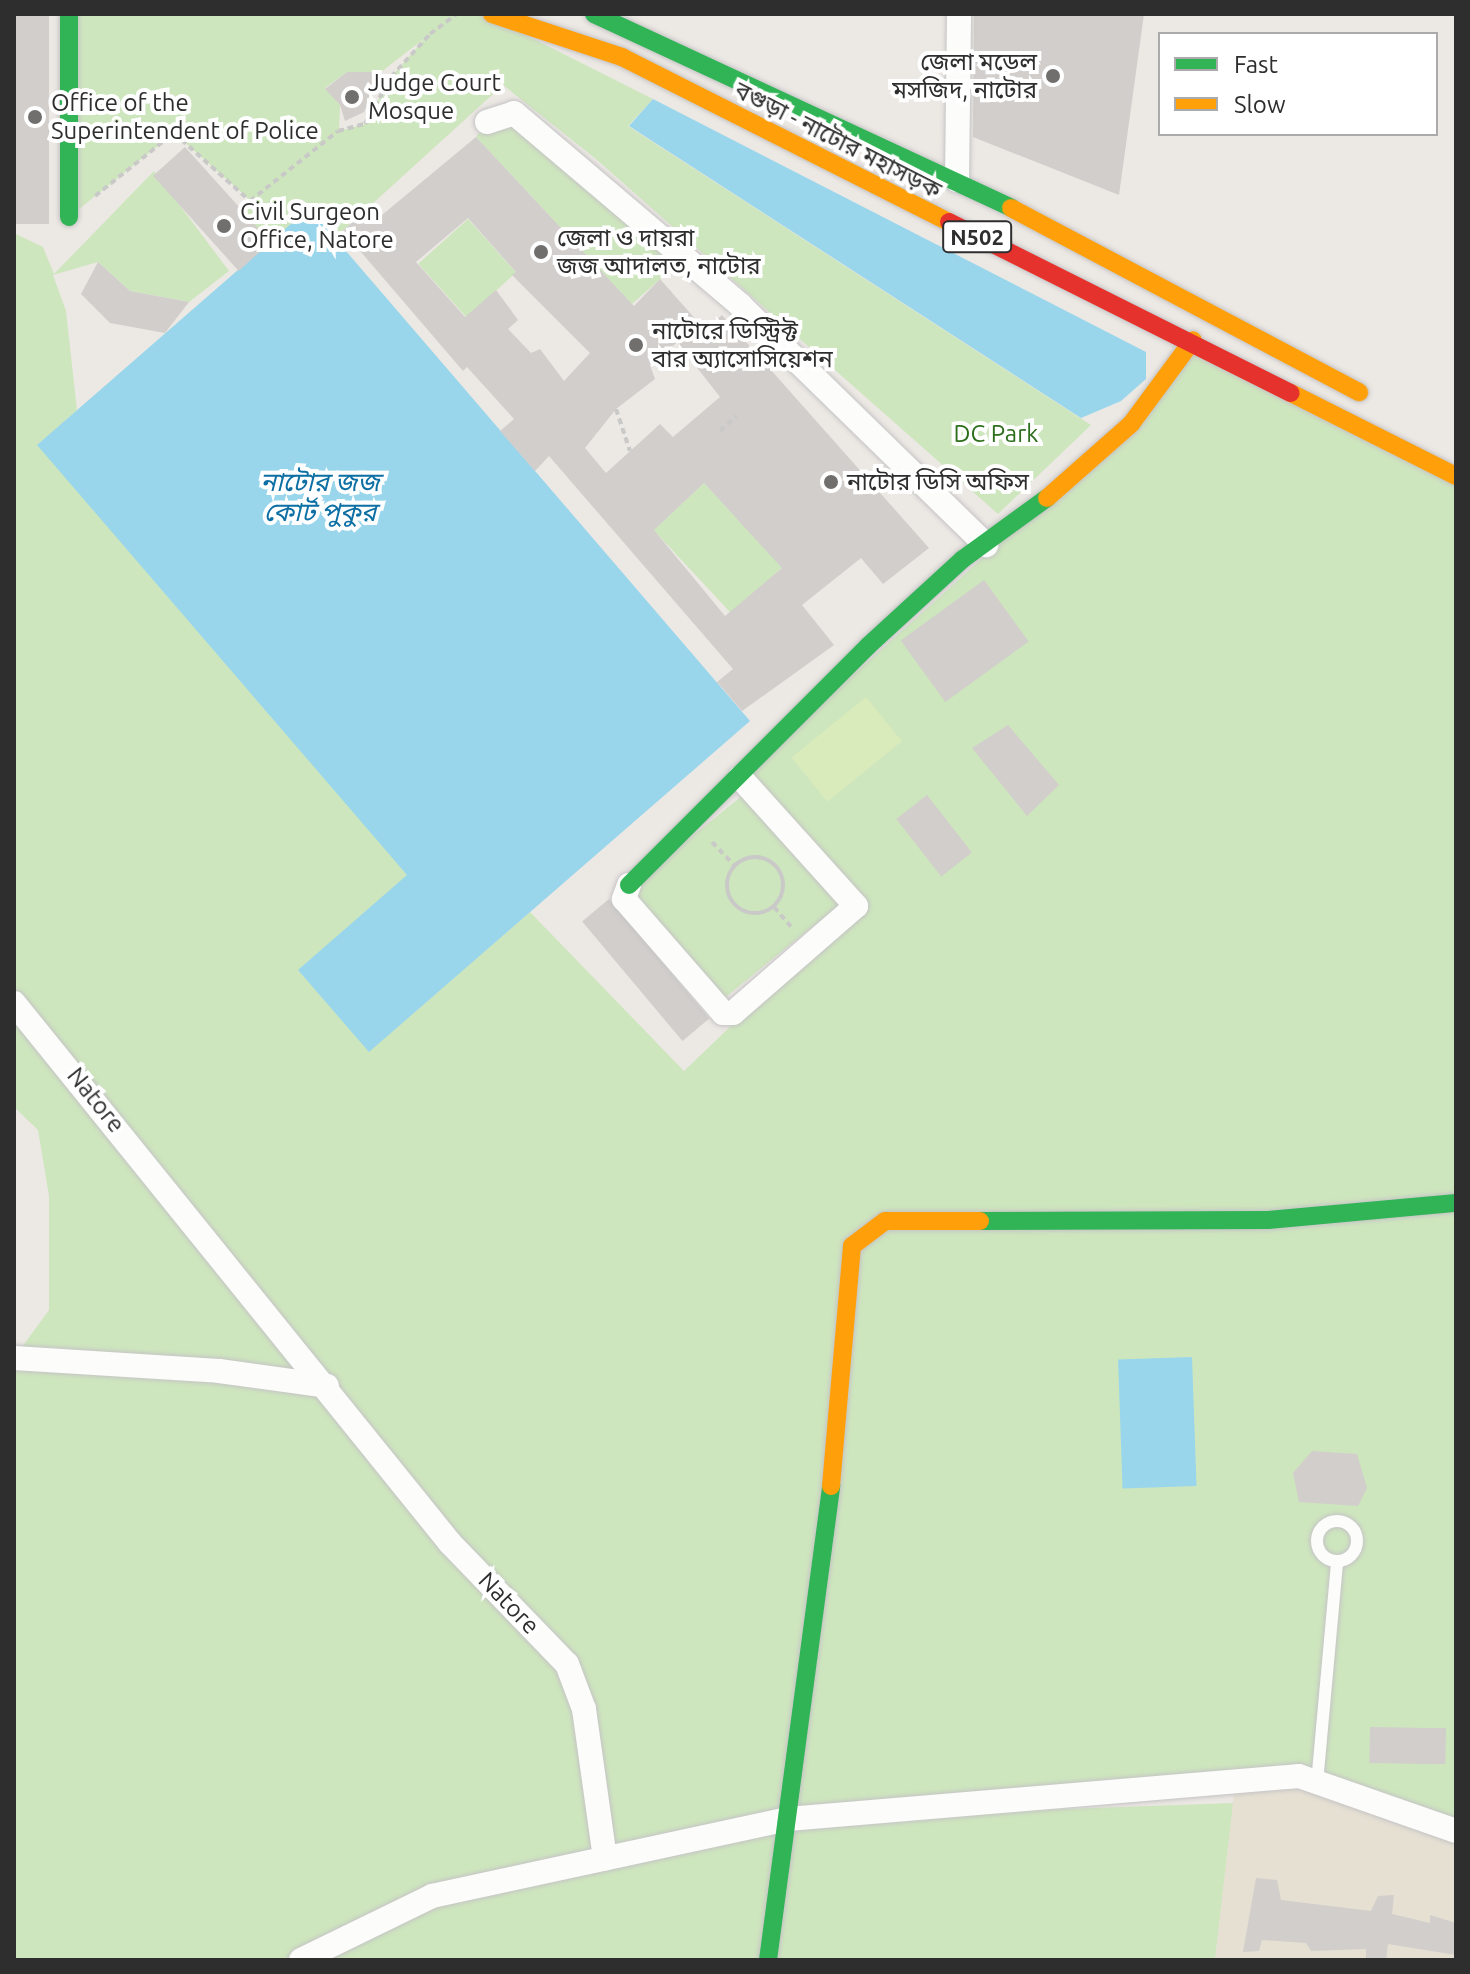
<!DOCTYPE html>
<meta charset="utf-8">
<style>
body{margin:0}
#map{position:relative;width:1470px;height:1974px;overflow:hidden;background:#ece8e4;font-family:Ubuntu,"Noto Sans Bengali",sans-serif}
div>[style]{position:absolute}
.education>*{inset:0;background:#e6e0d3}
.green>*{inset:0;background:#cee6be;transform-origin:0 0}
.pitch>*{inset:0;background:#d9eabb;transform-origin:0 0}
.water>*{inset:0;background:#99d6ec;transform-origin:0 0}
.building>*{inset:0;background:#d1cecb;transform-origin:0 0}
.path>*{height:4px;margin-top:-2px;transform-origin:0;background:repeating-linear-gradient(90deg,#c9c9c8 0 6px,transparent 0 10px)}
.path>.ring{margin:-2px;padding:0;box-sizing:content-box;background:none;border:4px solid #c9c9c8;border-radius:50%}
.roads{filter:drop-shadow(0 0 2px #c5c4c5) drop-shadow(0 0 2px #c5c4c5)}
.lane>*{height:12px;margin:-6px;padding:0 6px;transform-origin:6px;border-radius:6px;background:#fcfcfb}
.lane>.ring{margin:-6px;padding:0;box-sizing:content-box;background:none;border:12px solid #fcfcfb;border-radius:50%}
.street>*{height:24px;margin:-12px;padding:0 12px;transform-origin:12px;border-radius:12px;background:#fcfcfb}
.fast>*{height:18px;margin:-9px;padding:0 9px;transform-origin:9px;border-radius:9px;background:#30b455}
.slow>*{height:18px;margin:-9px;padding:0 9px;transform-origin:9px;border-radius:9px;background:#ff9f0a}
.jam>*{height:18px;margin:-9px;padding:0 9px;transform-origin:9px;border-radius:9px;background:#e5322d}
.dots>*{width:22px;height:22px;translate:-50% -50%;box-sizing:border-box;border:4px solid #fff;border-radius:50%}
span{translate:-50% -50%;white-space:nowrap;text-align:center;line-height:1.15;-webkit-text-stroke:8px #fff;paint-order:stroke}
.shield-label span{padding:2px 6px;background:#fff;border:2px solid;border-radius:6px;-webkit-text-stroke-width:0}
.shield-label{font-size:22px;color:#2e2e2e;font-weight:700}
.poi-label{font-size:24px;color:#2e2e2e}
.right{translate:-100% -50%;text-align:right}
.left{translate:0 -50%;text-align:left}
.street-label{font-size:24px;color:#2e2e2e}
.park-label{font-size:24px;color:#2c6e1b}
.water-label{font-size:26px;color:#0d6fa3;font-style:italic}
.frame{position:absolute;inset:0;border:16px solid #2e2e2e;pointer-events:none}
.legend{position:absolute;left:1158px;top:32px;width:280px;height:104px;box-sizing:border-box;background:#fff;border:2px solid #ababab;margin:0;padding:10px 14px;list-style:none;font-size:24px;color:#2e2e2e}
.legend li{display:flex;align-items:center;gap:16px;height:40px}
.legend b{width:40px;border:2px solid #ababab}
</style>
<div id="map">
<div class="education">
<div style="clip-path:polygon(1299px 1776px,1456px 1839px,1456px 1960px,1215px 1960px,1235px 1782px)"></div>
</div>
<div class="green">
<div style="clip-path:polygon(evenodd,70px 14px,484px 14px,653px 99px,628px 126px,1091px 425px,998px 514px,596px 159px,503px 85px,337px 236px,309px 209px,270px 243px,240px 209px,250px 200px,174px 133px,69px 217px,70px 14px,425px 38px,391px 77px,365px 124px,339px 131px,340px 105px,325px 88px,347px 72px,381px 72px,425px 38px)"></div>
<div style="clip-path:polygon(514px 113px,684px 258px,632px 304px,476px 137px,487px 122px)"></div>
<div style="clip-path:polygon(154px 171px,229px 271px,189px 302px,130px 291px,98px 262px,53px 275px,66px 311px,77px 410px,38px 445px,408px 875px,299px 970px,369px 1051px,530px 912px,684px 1071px,856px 906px,740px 777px,1131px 424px,1193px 340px,1456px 476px,1456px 1831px,1299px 1776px,813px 1818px,1233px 1803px,1215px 1960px,14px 1960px,14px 1358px,49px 1310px,49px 1196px,38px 1130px,14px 1107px,14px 233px,43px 247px,54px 274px)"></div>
<div style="left:468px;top:219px;width:72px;height:67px;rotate:48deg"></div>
<div style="left:704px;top:483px;width:115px;height:69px;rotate:47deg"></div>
<div style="left:748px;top:791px;width:146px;height:158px;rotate:51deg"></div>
</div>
<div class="pitch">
<div style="left:866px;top:697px;width:57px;height:96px;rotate:51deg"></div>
</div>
<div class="water">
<div style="clip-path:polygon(653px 99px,1146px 352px,1146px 379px,1121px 401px,1081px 418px,629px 126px)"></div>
<div style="clip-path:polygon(309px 208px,750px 721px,369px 1052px,298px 970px,407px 875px,37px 445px)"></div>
<div style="left:1192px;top:1357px;width:129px;height:74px;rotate:88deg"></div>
</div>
<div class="building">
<div style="left:14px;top:14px;width:35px;height:210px"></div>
<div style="clip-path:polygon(974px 14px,1144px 14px,1119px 195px,973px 137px)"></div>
<div style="clip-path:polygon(347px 72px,381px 72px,364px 112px,345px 121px,340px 105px,325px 89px)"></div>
<div style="clip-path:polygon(evenodd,476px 137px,634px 306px,660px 279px,705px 330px,722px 315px,929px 548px,883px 584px,861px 558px,802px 605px,834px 645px,742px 711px,717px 682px,733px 669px,549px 456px,535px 471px,500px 431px,514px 419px,467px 367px,463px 371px,343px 231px,366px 209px,376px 220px,476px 137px,468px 218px,516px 272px,512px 275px,590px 353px,564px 381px,540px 349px,531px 353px,508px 329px,518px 320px,496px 290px,465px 317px,416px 262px,468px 218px,476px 137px,677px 342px,720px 397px,673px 437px,660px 424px,606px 473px,585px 448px,616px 409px,655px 379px,651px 368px,677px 342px,476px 137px,704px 483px,782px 568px,725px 616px,654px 530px,704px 483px)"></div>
<div style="left:185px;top:147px;width:128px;height:43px;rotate:48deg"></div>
<div style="clip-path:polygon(98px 262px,130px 291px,189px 302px,165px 333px,110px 323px,81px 294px)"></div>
<div style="left:984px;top:580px;width:76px;height:103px;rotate:54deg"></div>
<div style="clip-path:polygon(1008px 725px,1059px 785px,1027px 816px,972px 748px)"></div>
<div style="left:927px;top:795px;width:73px;height:39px;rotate:52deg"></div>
<div style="left:609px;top:899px;width:156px;height:35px;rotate:50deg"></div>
<div style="clip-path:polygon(1312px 1451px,1357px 1454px,1367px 1488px,1358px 1506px,1299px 1502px,1293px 1473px)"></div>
<div style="left:1370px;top:1727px;width:76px;height:36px;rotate:1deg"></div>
<div style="clip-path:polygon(1256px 1878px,1277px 1880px,1281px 1900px,1371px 1911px,1378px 1896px,1394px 1895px,1392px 1914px,1430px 1923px,1430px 1915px,1456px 1923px,1456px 1955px,1388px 1944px,1386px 1960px,1366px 1960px,1366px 1949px,1311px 1951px,1306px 1943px,1262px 1940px,1259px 1951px,1243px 1952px)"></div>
</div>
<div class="path">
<div style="left:95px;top:196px;width:101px;rotate:-38.6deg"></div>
<div style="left:174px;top:133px;width:102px;rotate:41.8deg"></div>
<div style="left:250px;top:201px;width:112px;rotate:-38.5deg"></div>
<div style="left:338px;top:131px;width:28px;rotate:-15deg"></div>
<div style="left:365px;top:124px;width:54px;rotate:-61deg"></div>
<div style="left:391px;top:77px;width:58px;rotate:-47.8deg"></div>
<div style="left:430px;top:34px;width:34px;rotate:-37deg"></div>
<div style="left:616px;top:409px;width:44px;rotate:71.6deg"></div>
<div style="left:720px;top:431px;width:22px;rotate:-43deg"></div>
<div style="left:712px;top:842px;width:32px;rotate:46deg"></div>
<div class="ring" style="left:727px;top:857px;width:52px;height:52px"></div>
<div style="left:774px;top:907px;width:30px;rotate:49deg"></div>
</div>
<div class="roads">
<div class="lane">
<div class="ring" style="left:1317px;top:1521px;width:28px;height:28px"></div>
<div style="left:1317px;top:1783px;width:222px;rotate:-84.8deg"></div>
</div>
<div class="street">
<div style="left:487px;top:122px;width:28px;rotate:-18deg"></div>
<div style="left:514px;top:113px;width:297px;rotate:40.3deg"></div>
<div style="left:740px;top:305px;width:344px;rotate:44.3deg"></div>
<div style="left:957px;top:180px;width:166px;rotate:-89.3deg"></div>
<div style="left:629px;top:885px;width:15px;rotate:110deg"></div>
<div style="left:624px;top:899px;width:151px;rotate:49deg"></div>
<div style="left:723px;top:1013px;width:10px"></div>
<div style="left:733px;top:1013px;width:163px;rotate:-41deg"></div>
<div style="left:856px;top:906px;width:173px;rotate:-132deg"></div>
<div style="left:14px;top:1003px;width:694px;rotate:51.08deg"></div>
<div style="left:450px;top:1543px;width:168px;rotate:46deg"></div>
<div style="left:567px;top:1664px;width:48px;rotate:69.3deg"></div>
<div style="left:584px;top:1709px;width:151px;rotate:82deg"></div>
<div style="left:14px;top:1358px;width:205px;rotate:3.6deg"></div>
<div style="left:219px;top:1371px;width:109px;rotate:7.9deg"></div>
<div style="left:301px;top:1960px;width:146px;rotate:-26deg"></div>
<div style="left:432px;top:1896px;width:364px;rotate:-12.2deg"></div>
<div style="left:788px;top:1819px;width:513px;rotate:-4.81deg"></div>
<div style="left:1299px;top:1776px;width:166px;rotate:19.3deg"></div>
</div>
<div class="fast">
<div style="left:69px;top:14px;width:203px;rotate:90deg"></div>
<div style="left:594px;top:14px;width:460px;rotate:24.9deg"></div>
<div style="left:629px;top:885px;width:339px;rotate:-45deg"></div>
<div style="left:869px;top:645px;width:127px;rotate:-42.5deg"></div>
<div style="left:963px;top:559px;width:104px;rotate:-36deg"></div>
<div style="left:980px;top:1221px;width:288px;rotate:-0.2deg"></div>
<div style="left:1268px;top:1220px;width:189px;rotate:-5.2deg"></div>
<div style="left:768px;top:1960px;width:478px;rotate:-82.4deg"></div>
</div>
<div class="slow">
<div style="left:492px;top:14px;width:137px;rotate:18.3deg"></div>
<div style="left:622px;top:57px;width:366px;rotate:26.8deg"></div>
<div style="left:1011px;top:208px;width:394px;rotate:27.9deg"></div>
<div style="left:1291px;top:393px;width:185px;rotate:26.7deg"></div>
<div style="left:1047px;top:498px;width:112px;rotate:-41.4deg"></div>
<div style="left:1131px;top:424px;width:104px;rotate:-53.6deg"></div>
<div style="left:831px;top:1486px;width:241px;rotate:-85deg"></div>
<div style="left:852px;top:1246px;width:41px;rotate:-37.1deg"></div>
<div style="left:885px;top:1221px;width:95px"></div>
</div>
<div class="jam">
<div style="left:949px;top:222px;width:382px;rotate:26.6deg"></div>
</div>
</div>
<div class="dots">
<div style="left:1053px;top:76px;background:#706f6e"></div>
<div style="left:352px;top:97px;background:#706f6e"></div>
<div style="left:35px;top:117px;background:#706f6e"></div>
<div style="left:224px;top:226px;background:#706f6e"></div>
<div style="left:541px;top:252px;background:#706f6e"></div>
<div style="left:636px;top:345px;background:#706f6e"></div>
<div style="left:831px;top:482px;background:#706f6e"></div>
</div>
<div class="shield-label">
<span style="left:977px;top:237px">N502</span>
</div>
<div class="poi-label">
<span class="right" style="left:1037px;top:76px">জেলা মডেল<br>মসজিদ, নাটোর</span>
<span class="left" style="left:368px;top:97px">Judge Court<br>Mosque</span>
<span class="left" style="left:51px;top:117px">Office of the<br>Superintendent of Police</span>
<span class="left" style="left:240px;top:226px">Civil Surgeon<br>Office, Natore</span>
<span class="left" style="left:557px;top:252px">জেলা ও দায়রা<br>জজ আদালত, নাটোর</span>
<span class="left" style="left:652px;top:345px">নাটোরে ডিস্ট্রিক্ট<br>বার অ্যাসোসিয়েশন</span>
<span class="left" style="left:847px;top:482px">নাটোর ডিসি অফিস</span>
</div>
<div class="street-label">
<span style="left:838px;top:140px;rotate:27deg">বগুড়া - নাটোর মহাসড়ক</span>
<span style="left:96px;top:1100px;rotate:51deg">Natore</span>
<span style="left:509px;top:1603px;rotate:46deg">Natore</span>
</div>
<div class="park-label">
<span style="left:996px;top:434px">DC Park</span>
</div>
<div class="water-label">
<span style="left:320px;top:497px">নাটোর জজ<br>কোর্ট পুকুর</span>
</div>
<div class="frame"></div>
<ul class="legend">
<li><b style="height:10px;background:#30b455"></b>Fast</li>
<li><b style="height:10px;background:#ff9f0a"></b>Slow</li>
</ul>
</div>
